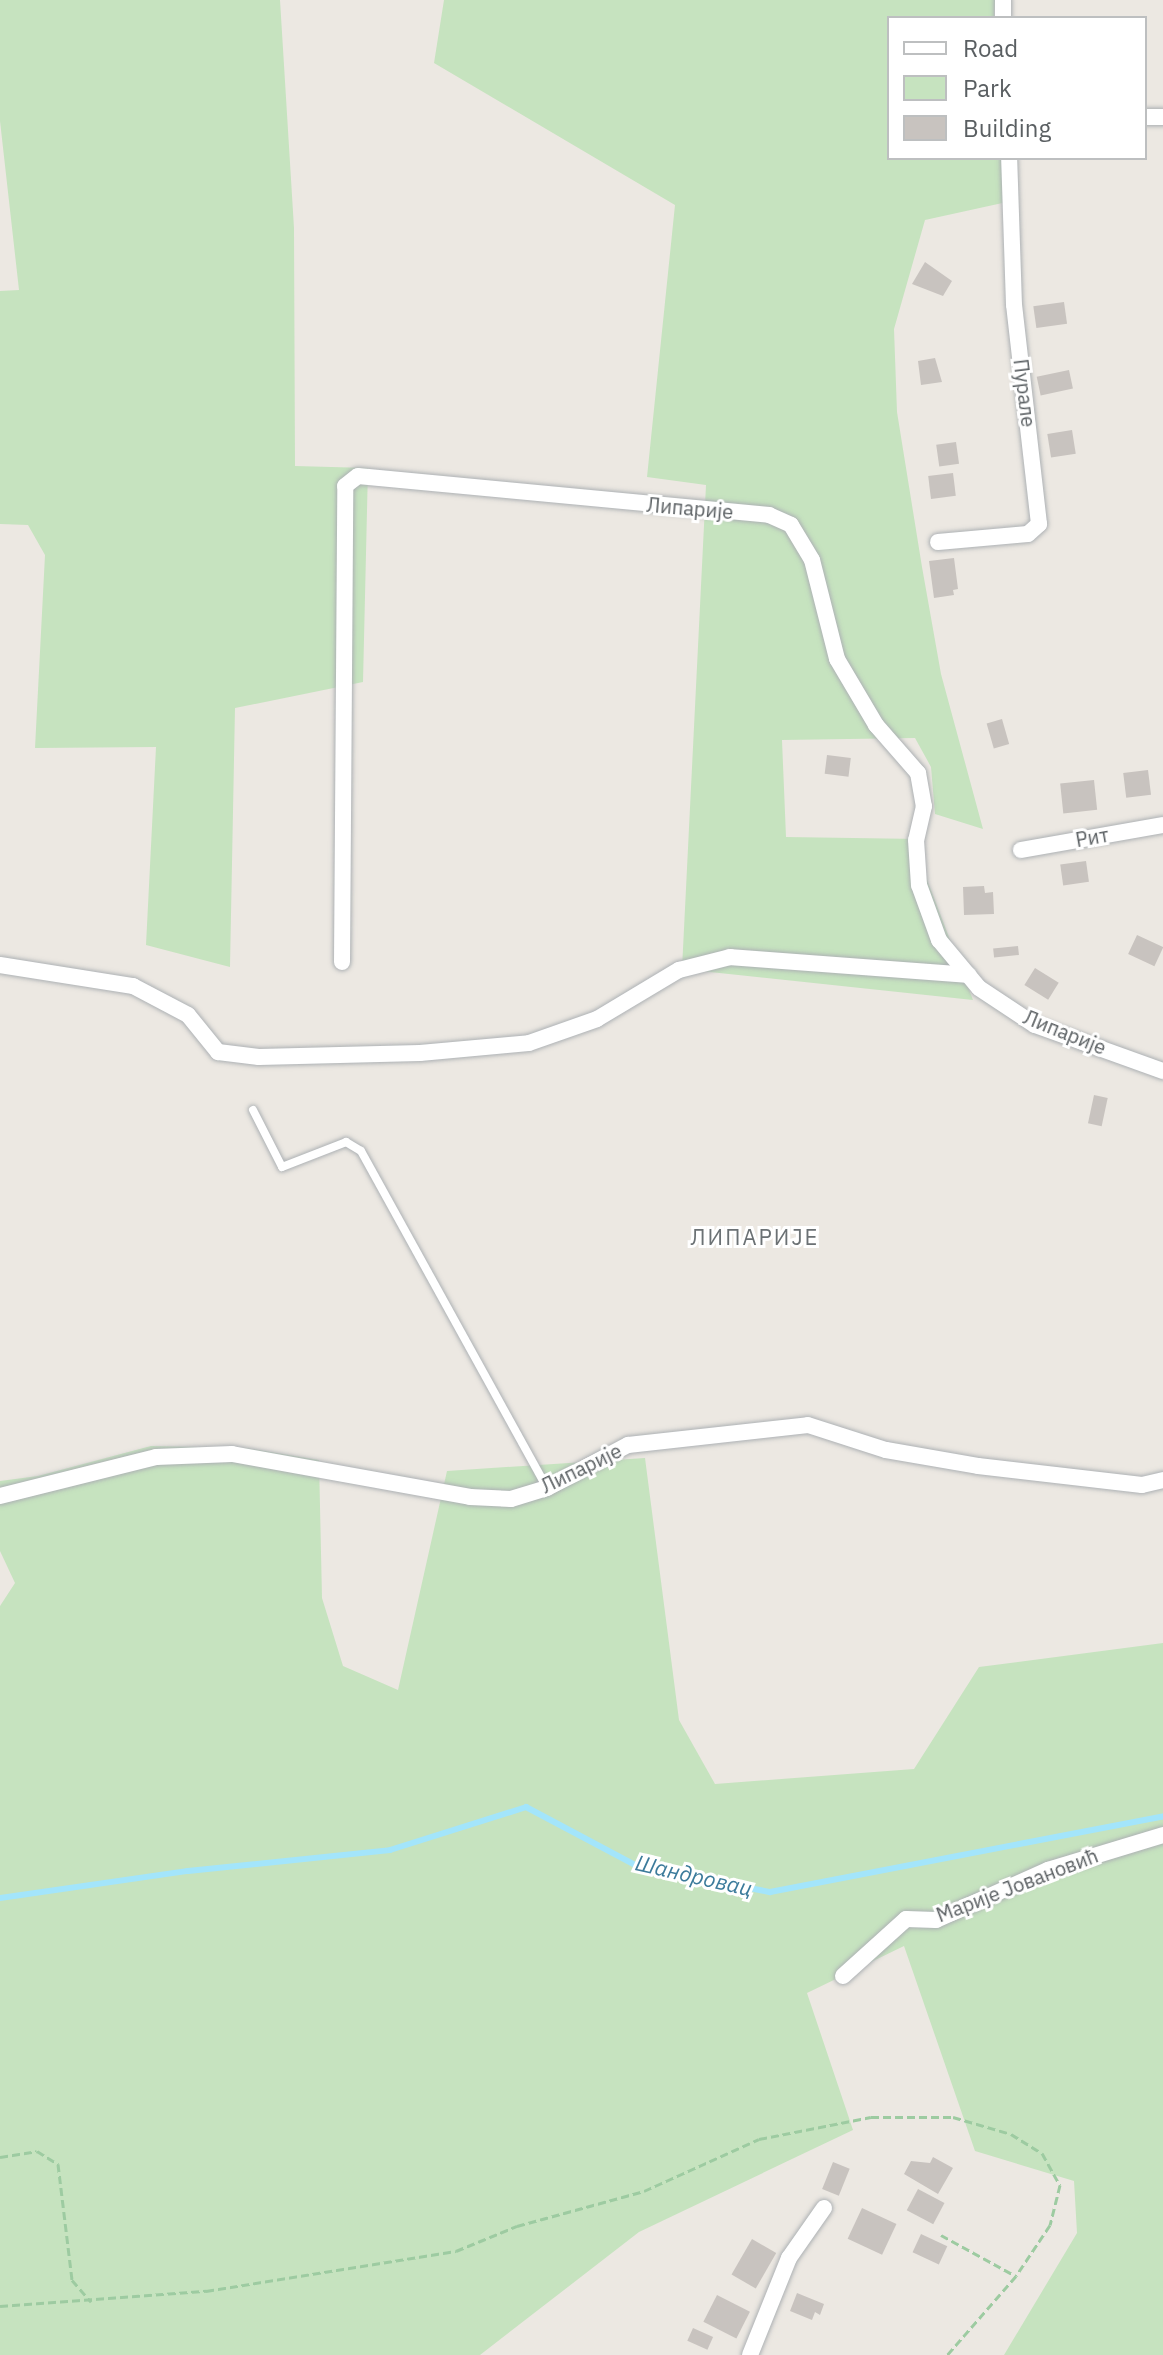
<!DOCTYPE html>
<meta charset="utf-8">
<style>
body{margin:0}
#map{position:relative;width:1163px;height:2355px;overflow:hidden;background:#ece8e2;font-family:"IBM Plex Sans",sans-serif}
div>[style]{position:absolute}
.green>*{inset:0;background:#c6e3bf}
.stream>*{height:6px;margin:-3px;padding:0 3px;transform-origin:3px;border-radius:3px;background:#a3e5fb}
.building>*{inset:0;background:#c8c3bf;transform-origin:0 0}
.path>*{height:3px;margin-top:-1.5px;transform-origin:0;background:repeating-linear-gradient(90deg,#9dcba1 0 8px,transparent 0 12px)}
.roads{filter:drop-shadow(0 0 2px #adb1b4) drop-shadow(0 0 2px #adb1b4)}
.lane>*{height:8px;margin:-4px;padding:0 4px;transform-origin:4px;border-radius:4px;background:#fff}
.street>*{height:16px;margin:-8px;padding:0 8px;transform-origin:8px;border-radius:8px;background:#fff}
span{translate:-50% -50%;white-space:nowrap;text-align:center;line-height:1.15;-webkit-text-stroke:6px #fff;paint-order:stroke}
.street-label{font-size:20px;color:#5a5f62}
.neighbourhood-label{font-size:22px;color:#6b7174;letter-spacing:2px}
.water-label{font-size:22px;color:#3c7b9b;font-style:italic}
.legend{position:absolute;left:887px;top:16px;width:260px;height:144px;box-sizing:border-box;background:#fff;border:2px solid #bdbfc0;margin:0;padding:10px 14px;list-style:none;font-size:24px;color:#5a5f62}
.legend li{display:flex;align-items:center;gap:16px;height:40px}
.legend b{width:40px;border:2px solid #bdbfc0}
</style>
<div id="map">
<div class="green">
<div style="clip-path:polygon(0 0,280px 0,294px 228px,295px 466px,368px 468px,363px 682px,235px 708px,230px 967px,146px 945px,156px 747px,35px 748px,45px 555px,28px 525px,0 524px,0 291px,19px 290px,0 121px)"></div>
<div style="clip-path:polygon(444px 0,995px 0,994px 18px,889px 18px,889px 158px,1004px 158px,1007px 202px,925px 220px,894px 329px,897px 412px,922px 567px,941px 674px,983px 829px,935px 814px,931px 767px,915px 738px,782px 740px,786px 837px,920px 839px,921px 864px,973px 1000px,682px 969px,706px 485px,647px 477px,675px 205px,434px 63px)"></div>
<div style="clip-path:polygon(151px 1446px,246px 1448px,319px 1460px,322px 1598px,343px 1666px,398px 1690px,447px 1471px,645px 1458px,679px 1720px,715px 1784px,914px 1769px,979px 1667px,1163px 1643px,1163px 2355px,1004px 2355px,1077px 2233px,1074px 2181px,975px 2151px,904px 1946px,807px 1993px,853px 2130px,639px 2232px,480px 2355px,0 2355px,0 1606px,15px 1583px,0 1551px,0 1481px,38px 1476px)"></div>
</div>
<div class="stream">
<div style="left:0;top:1898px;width:190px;rotate:-8.2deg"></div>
<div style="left:188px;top:1871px;width:203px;rotate:-5.9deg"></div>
<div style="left:390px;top:1850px;width:143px;rotate:-17.5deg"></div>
<div style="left:526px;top:1807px;width:126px;rotate:28deg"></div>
<div style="left:637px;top:1866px;width:136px;rotate:11.1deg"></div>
<div style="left:770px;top:1892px;width:400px;rotate:-10.9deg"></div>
</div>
<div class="building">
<div style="clip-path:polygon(925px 262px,952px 281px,943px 296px,912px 284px)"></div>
<div style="left:1064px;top:302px;width:22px;height:31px;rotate:82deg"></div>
<div style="clip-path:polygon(935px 358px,942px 382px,921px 385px,918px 361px)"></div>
<div style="left:1069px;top:370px;width:19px;height:33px;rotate:78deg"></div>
<div style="left:1072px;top:430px;width:24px;height:25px;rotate:81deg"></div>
<div style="left:956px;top:442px;width:22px;height:20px;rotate:82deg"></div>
<div style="left:953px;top:473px;width:23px;height:25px;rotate:83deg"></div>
<div style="clip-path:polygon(954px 558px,958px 589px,953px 590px,954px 595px,934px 598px,929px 561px)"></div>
<div style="left:1002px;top:719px;width:26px;height:16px;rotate:74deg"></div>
<div style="left:827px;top:755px;width:24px;height:19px;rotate:7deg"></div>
<div style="left:1148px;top:770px;width:25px;height:25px;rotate:83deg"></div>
<div style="left:1094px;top:780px;width:30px;height:34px;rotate:84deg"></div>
<div style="left:1086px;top:861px;width:21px;height:26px;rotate:82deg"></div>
<div style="clip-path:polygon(984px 886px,985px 893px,993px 892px,994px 914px,964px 915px,963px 887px)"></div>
<div style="left:1137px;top:935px;width:29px;height:21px;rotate:25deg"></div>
<div style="left:1018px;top:946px;width:9px;height:25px;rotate:84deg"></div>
<div style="left:1035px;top:968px;width:28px;height:20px;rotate:32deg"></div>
<div style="left:1094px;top:1095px;width:14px;height:29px;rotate:12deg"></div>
<div style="clip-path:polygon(933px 2157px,953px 2168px,938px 2194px,904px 2174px,911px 2161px,930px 2163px)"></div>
<div style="left:833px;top:2162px;width:18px;height:29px;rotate:22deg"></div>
<div style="left:918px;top:2189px;width:30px;height:24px;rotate:28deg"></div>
<div style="left:862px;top:2208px;width:38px;height:34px;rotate:25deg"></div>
<div style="left:921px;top:2234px;width:29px;height:20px;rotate:25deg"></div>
<div style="left:752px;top:2239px;width:28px;height:41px;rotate:30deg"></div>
<div style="clip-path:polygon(797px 2293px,824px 2304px,820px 2315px,815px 2312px,812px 2320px,790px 2311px)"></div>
<div style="left:717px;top:2295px;width:37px;height:30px;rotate:27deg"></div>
<div style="left:693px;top:2328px;width:22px;height:14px;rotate:24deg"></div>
</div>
<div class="path">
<div style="left:0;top:2157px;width:37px;rotate:-9deg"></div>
<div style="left:37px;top:2151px;width:25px;rotate:32deg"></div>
<div style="left:58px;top:2164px;width:117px;rotate:83.1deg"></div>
<div style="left:72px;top:2280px;width:29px;rotate:49deg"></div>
<div style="left:941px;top:2235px;width:85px;rotate:28.7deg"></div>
<div style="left:1016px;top:2276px;width:105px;rotate:131.1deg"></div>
<div style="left:0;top:2306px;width:207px;rotate:-4.2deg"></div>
<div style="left:206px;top:2291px;width:253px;rotate:-9.1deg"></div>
<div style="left:456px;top:2251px;width:66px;rotate:-22.3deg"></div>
<div style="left:517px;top:2226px;width:132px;rotate:-15.4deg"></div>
<div style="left:644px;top:2191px;width:126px;rotate:-24.3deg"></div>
<div style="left:759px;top:2139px;width:114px;rotate:-11.1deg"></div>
<div style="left:871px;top:2117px;width:82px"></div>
<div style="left:953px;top:2117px;width:60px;rotate:16.3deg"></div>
<div style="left:1011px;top:2134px;width:36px;rotate:32deg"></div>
<div style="left:1042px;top:2153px;width:37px;rotate:61deg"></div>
<div style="left:1060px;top:2185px;width:41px;rotate:104deg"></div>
<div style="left:1050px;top:2225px;width:61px;rotate:123.7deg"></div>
</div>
<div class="roads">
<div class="lane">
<div style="left:253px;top:1110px;width:64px;rotate:63deg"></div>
<div style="left:282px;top:1167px;width:69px;rotate:-21.3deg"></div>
<div style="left:346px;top:1142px;width:17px;rotate:31deg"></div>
<div style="left:361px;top:1151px;width:385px;rotate:61.1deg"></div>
</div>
<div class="street">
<div style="left:1003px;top:18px;width:18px;rotate:-90deg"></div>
<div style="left:1145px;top:117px;width:18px"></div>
<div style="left:938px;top:542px;width:90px;rotate:-5.1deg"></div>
<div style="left:1028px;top:534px;width:15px;rotate:-42deg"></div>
<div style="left:1039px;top:524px;width:220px;rotate:-96.5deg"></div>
<div style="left:1014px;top:305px;width:147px;rotate:-91.9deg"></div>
<div style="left:1021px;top:850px;width:144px;rotate:-10deg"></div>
<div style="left:342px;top:962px;width:476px;rotate:-89.6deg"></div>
<div style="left:345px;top:486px;width:16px;rotate:-38deg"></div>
<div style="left:358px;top:476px;width:413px;rotate:5.4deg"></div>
<div style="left:769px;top:515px;width:24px;rotate:24deg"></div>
<div style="left:791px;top:525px;width:41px;rotate:59deg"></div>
<div style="left:812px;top:560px;width:102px;rotate:75.8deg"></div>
<div style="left:837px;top:659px;width:77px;rotate:59.4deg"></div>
<div style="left:876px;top:725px;width:64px;rotate:48.8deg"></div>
<div style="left:918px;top:773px;width:34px;rotate:80deg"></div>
<div style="left:924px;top:806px;width:35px;rotate:103deg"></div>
<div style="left:916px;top:840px;width:45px;rotate:86.2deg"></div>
<div style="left:919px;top:885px;width:59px;rotate:70deg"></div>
<div style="left:939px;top:940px;width:62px;rotate:50.2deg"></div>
<div style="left:979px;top:988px;width:67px;rotate:33.5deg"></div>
<div style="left:1035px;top:1025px;width:136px;rotate:19.8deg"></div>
<div style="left:0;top:965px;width:135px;rotate:9deg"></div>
<div style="left:133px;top:986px;width:62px;rotate:27.8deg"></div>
<div style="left:188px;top:1015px;width:48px;rotate:51deg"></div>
<div style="left:218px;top:1052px;width:41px;rotate:7deg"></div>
<div style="left:259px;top:1057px;width:161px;rotate:-1.4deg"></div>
<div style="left:420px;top:1053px;width:109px;rotate:-5.2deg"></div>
<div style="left:529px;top:1043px;width:72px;rotate:-19.4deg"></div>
<div style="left:597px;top:1019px;width:96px;rotate:-30.9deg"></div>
<div style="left:679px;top:970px;width:53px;rotate:-14.3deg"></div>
<div style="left:730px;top:957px;width:239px;rotate:4.3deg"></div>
<div style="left:0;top:1496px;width:161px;rotate:-14deg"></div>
<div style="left:156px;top:1457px;width:76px;rotate:-2.3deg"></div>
<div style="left:232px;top:1454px;width:242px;rotate:10.2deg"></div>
<div style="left:470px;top:1497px;width:41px;rotate:2.8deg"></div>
<div style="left:511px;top:1499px;width:38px;rotate:-17deg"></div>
<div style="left:547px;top:1488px;width:92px;rotate:-28deg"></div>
<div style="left:628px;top:1445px;width:181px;rotate:-6.3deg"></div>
<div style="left:808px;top:1425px;width:82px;rotate:17.8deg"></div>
<div style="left:886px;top:1450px;width:93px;rotate:9.9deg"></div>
<div style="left:978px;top:1466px;width:165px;rotate:6.6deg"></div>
<div style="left:1142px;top:1485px;width:22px;rotate:-13deg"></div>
<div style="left:843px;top:1976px;width:85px;rotate:-42.1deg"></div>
<div style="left:906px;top:1919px;width:30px;rotate:2deg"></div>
<div style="left:936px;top:1920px;width:123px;rotate:-24.1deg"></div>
<div style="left:1048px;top:1870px;width:120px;rotate:-16.9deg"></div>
<div style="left:750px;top:2355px;width:105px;rotate:-68.1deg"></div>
<div style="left:789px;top:2258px;width:61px;rotate:-55deg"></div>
</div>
</div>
<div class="street-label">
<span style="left:1025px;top:393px;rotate:83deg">Пурале</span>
<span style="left:690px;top:508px;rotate:5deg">Липарије</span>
<span style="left:1092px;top:837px;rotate:-10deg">Рит</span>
<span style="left:1065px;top:1032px;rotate:22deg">Липарије</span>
<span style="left:581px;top:1468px;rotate:-26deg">Липарије</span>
<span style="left:1017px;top:1885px;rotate:-21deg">Марије Јовановић</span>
</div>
<div class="neighbourhood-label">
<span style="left:755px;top:1237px">ЛИПАРИЈЕ</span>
</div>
<div class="water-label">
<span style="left:694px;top:1875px;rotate:13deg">Шандровац</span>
</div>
<ul class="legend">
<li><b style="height:10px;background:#fff"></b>Road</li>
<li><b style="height:22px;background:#c6e3bf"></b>Park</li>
<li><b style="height:22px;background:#c8c3bf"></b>Building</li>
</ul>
</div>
